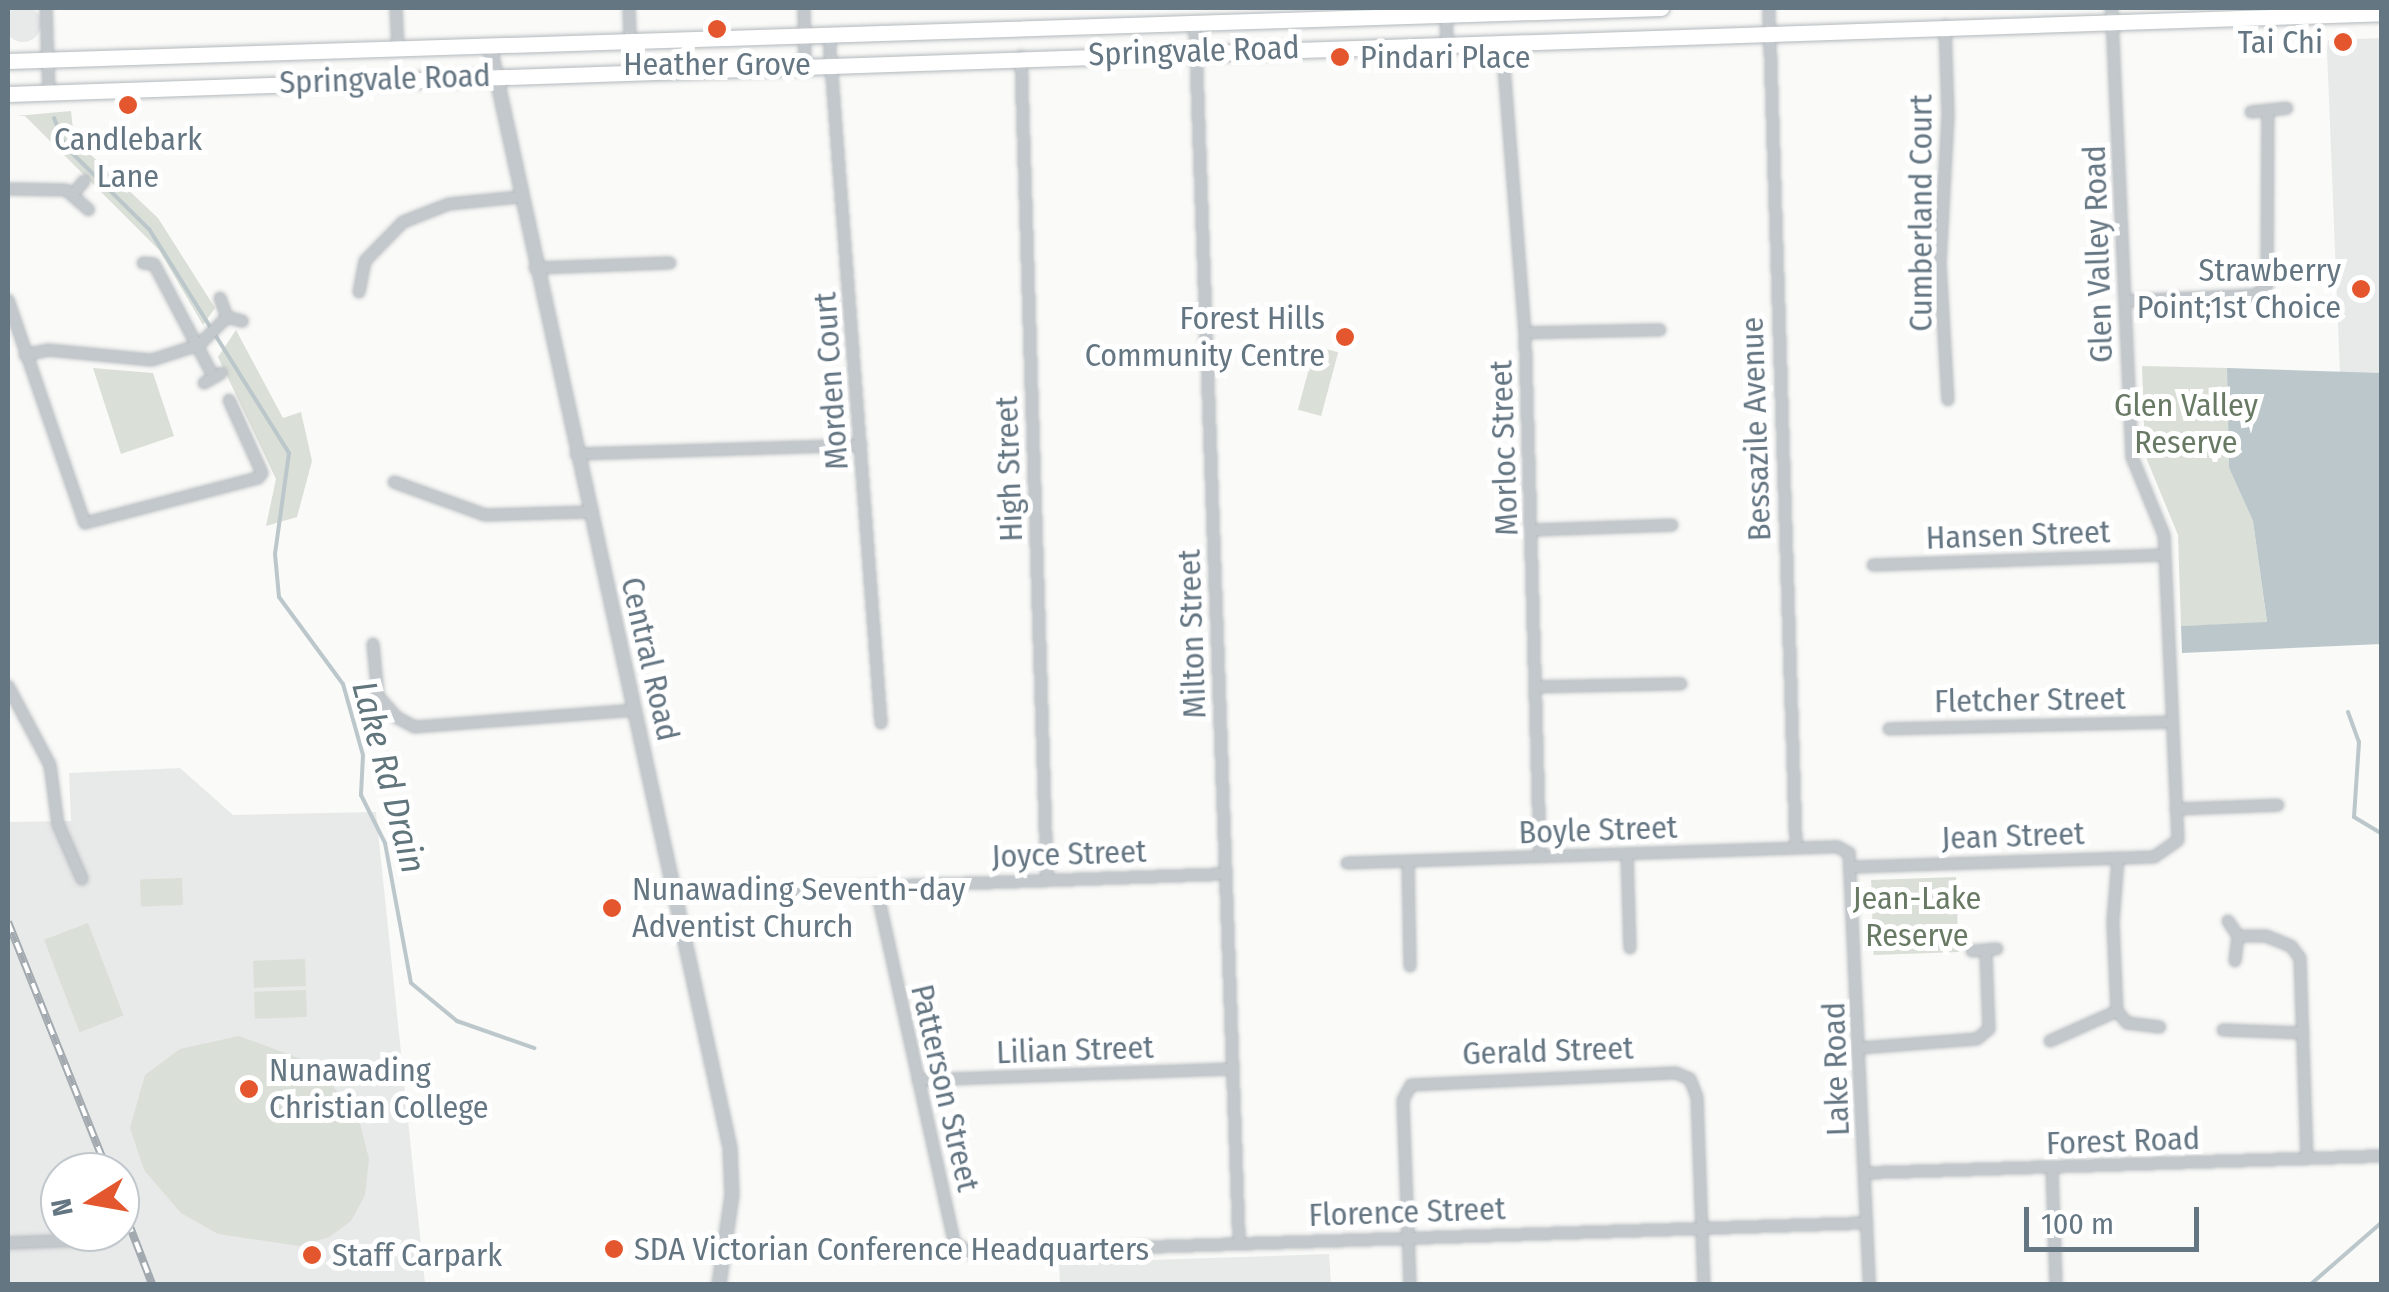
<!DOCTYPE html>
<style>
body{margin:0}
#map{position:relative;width:2389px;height:1292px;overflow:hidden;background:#fafaf8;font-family:"Fira Sans Condensed",sans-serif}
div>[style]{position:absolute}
.built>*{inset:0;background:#e8e9e9}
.round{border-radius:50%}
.green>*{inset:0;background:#dadfd7;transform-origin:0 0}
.water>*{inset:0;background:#bbc7cb}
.stream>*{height:4px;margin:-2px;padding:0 2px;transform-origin:2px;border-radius:2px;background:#bbc7cb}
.roads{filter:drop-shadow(0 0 2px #b4b9bd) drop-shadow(0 0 2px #b4b9bd)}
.minor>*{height:10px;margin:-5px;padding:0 5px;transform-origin:5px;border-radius:5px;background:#c3c8cc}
.tertiary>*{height:12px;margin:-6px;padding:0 6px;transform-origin:6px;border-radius:6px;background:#c3c8cc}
.trunk>*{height:15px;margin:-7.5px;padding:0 7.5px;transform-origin:7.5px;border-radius:7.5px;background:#fff}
.rail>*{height:8px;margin-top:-4px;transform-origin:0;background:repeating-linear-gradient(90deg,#fff 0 11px,#a2aab0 0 22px);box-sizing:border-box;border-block:2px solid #a2aab0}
.dots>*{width:28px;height:28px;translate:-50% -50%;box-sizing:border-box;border:5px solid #fff;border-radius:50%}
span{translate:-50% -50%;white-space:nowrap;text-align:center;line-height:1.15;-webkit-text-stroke:10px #fff;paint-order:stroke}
.poi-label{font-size:32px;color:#657683}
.right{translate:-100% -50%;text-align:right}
.left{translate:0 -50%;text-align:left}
.street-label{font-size:32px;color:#657683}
.park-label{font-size:32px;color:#687a64}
.water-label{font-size:35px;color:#60757c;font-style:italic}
.frame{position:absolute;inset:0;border:10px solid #657683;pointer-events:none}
.north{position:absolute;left:40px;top:1152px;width:100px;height:100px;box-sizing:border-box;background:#fff;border:2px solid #c1c8cd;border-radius:50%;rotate:259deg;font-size:28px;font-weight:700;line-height:40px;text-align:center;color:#657683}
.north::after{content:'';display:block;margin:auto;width:35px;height:45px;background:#e4572e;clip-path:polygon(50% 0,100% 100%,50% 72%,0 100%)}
.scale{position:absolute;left:2024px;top:1207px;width:175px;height:45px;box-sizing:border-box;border:5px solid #657683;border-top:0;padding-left:12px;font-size:30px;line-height:35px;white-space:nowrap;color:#657683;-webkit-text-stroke:8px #fff;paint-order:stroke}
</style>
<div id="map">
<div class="built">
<div class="round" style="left:5px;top:6px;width:36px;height:36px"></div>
<div style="clip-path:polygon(2381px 38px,2381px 373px,2340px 375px,2327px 50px,2328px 40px)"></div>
<div style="clip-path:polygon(evenodd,180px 768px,233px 815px,376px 812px,425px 1284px,8px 1284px,8px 822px,71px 821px,69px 773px,180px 768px,60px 1172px,120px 1172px,120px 1232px,60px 1232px,60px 1172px)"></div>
<div style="clip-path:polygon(1329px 1254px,1331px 1284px,1060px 1284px,1059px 1263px)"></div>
</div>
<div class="green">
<div style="clip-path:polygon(71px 111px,74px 139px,158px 218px,215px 308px,203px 325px,159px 250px,25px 116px,16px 116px)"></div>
<div style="clip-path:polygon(236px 330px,283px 418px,301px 412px,312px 461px,297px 517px,266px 526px,276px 479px,218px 357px)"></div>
<div style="left:1315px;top:346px;width:24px;height:66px;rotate:15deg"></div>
<div style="clip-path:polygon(2142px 366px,2227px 368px,2229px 468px,2253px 521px,2267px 623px,2181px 626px,2178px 535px,2145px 455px)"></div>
<div style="clip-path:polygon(93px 368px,153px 373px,174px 436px,121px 454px)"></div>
<div style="left:1956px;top:877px;width:75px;height:85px;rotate:88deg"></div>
<div style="left:182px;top:878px;width:27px;height:42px;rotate:88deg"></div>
<div style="left:88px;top:923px;width:99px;height:47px;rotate:69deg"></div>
<div style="left:305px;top:959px;width:27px;height:52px;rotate:88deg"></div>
<div style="left:306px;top:990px;width:27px;height:52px;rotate:88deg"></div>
<div style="clip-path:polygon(239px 1036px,312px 1063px,358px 1115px,369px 1159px,365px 1195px,351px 1221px,329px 1237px,299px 1246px,218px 1234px,181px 1213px,144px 1170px,130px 1128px,145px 1075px,180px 1049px)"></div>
</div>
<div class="water">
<div style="clip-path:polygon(2227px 368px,2381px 373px,2381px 644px,2182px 653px,2181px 626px,2267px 622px,2253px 521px,2229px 468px)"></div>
</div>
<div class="stream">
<div style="left:54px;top:118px;width:31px;rotate:68deg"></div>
<div style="left:66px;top:147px;width:117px;rotate:44.7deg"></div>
<div style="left:149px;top:229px;width:264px;rotate:58deg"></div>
<div style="left:289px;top:453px;width:102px;rotate:97.9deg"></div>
<div style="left:275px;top:554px;width:43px;rotate:84.7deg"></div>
<div style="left:279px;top:597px;width:108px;rotate:53.7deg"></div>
<div style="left:343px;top:684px;width:74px;rotate:74.3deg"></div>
<div style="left:363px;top:755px;width:40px;rotate:92.9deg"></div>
<div style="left:361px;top:795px;width:54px;rotate:63.4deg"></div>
<div style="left:385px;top:843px;width:142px;rotate:79.5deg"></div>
<div style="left:411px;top:983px;width:60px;rotate:39.6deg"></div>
<div style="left:457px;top:1021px;width:82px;rotate:19.3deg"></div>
<div style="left:2348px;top:712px;width:32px;rotate:70deg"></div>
<div style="left:2359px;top:742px;width:75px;rotate:93.8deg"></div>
<div style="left:2354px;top:817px;width:33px;rotate:31deg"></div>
<div style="left:2311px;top:1284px;width:94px;rotate:-41.1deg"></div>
</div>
<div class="roads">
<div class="minor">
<div style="left:46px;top:8px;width:84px;rotate:88deg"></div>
<div style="left:396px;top:8px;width:43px;rotate:87.3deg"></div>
<div style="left:629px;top:8px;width:35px;rotate:88deg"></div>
<div style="left:804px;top:8px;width:56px;rotate:89deg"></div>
<div style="left:1769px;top:8px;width:840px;rotate:88.16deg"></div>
<div style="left:1446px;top:13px;width:29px;rotate:88deg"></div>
<div style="left:1195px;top:23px;width:1221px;rotate:87.93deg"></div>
<div style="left:1945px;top:25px;width:90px;rotate:88.1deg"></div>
<div style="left:1948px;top:115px;width:148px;rotate:93.1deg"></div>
<div style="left:1940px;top:263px;width:137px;rotate:86.7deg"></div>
<div style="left:829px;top:36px;width:689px;rotate:85.67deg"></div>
<div style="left:1502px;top:41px;width:293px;rotate:85.5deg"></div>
<div style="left:1525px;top:333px;width:523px;rotate:88.36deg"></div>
<div style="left:1021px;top:56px;width:824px;rotate:88.19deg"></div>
<div style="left:2251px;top:112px;width:36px;rotate:-6deg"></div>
<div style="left:8px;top:189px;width:58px;rotate:1deg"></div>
<div style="left:66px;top:190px;width:30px;rotate:41deg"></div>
<div style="left:74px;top:193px;width:16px;rotate:-50deg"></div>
<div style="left:143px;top:263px;width:11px;rotate:5deg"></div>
<div style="left:154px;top:264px;width:124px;rotate:62.2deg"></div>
<div style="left:535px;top:268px;width:135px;rotate:-2.1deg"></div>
<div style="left:359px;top:292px;width:32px;rotate:-79deg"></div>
<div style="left:365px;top:261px;width:54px;rotate:-45.7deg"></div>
<div style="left:403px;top:222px;width:49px;rotate:-21.4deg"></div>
<div style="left:449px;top:204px;width:70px;rotate:-5.7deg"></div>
<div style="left:220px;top:298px;width:20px;rotate:70deg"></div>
<div style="left:227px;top:317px;width:16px;rotate:15deg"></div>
<div style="left:8px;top:300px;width:236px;rotate:71deg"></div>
<div style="left:85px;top:523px;width:179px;rotate:-14.6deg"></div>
<div style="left:258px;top:478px;width:6px;rotate:-51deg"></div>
<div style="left:262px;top:473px;width:80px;rotate:-114.3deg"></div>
<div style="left:2125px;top:301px;width:130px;rotate:-2.6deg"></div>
<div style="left:2255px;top:295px;width:15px;rotate:-37deg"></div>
<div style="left:2267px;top:286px;width:176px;rotate:-89.7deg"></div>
<div style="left:1525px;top:333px;width:135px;rotate:-1.3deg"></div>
<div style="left:25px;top:355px;width:24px;rotate:-12deg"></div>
<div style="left:48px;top:350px;width:104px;rotate:5.5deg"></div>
<div style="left:152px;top:360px;width:49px;rotate:-17.7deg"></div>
<div style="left:199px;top:345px;width:40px;rotate:-45deg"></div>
<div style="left:204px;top:383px;width:20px;rotate:-30deg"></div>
<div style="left:576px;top:454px;width:285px;rotate:-1.8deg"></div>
<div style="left:394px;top:482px;width:97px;rotate:19.9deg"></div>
<div style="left:485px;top:515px;width:104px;rotate:-1.7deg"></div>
<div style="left:1531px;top:530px;width:141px;rotate:-2deg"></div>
<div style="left:1873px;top:565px;width:292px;rotate:-2deg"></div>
<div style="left:373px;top:644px;width:52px;rotate:84.5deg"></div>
<div style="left:378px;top:696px;width:28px;rotate:49deg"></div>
<div style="left:396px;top:717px;width:21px;rotate:28deg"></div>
<div style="left:415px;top:727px;width:220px;rotate:-4.4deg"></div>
<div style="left:8px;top:686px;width:89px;rotate:62deg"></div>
<div style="left:50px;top:765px;width:60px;rotate:82.3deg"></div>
<div style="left:58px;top:824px;width:60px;rotate:66.4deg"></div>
<div style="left:1535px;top:687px;width:146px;rotate:-1.2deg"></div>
<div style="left:1889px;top:729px;width:283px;rotate:-1.4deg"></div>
<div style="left:2176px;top:809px;width:102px;rotate:-2.2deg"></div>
<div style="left:1627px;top:854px;width:94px;rotate:88.2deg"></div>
<div style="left:1408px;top:861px;width:105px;rotate:88.9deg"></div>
<div style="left:1347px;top:863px;width:491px;rotate:-1.9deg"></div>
<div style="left:1838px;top:847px;width:13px;rotate:29deg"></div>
<div style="left:1849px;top:853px;width:431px;rotate:87.3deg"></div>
<div style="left:1854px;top:867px;width:300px;rotate:-1.9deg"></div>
<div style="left:2154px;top:857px;width:29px;rotate:-35deg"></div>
<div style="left:2178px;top:840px;width:305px;rotate:-92.6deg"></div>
<div style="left:2164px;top:535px;width:84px;rotate:-112.3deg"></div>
<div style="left:2132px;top:457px;width:449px;rotate:-92.6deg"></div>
<div style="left:876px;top:886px;width:364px;rotate:77.6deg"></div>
<div style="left:954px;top:1242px;width:19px;rotate:35deg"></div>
<div style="left:970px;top:1253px;width:897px;rotate:-1.92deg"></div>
<div style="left:675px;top:894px;width:550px;rotate:-2.08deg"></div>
<div style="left:2228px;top:921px;width:18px;rotate:56deg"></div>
<div style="left:2238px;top:936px;width:25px;rotate:97deg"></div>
<div style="left:2238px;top:936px;width:28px"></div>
<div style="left:2266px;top:936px;width:27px;rotate:22deg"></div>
<div style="left:2291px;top:946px;width:15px;rotate:53deg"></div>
<div style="left:2300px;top:958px;width:201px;rotate:88deg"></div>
<div style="left:1972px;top:951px;width:25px;rotate:-5deg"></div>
<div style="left:2117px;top:1011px;width:89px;rotate:-92.6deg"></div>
<div style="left:2113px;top:922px;width:64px;rotate:-85.5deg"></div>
<div style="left:2223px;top:1030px;width:80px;rotate:2.1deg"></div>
<div style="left:2050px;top:1041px;width:73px;rotate:-24.1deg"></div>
<div style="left:2117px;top:1011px;width:16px;rotate:50deg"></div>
<div style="left:2127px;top:1023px;width:33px;rotate:7deg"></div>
<div style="left:1860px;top:1048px;width:117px;rotate:-4.4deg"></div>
<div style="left:1977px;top:1039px;width:16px;rotate:-40deg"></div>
<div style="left:1989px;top:1029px;width:74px;rotate:-92.3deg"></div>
<div style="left:918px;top:1080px;width:315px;rotate:-2deg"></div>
<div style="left:2052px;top:1170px;width:114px;rotate:88deg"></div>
<div style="left:1866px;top:1173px;width:516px;rotate:-1.89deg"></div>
<div style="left:8px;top:1243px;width:99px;rotate:-2.3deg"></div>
<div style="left:1410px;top:1284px;width:184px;rotate:-92.2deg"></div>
<div style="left:1403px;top:1100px;width:17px;rotate:-62deg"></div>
<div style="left:1411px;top:1085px;width:265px;rotate:-2.6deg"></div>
<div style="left:1676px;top:1073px;width:15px;rotate:23deg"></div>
<div style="left:1690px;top:1079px;width:19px;rotate:69deg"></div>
<div style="left:1697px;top:1097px;width:187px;rotate:87.9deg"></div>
</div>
<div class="tertiary">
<div style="left:490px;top:47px;width:1127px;rotate:77.7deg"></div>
<div style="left:730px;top:1148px;width:47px;rotate:87.6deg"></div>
<div style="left:732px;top:1195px;width:90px;rotate:98.3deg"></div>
</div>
<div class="trunk">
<div style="left:8px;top:61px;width:1654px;rotate:-1.84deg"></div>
<div style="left:8px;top:94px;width:2375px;rotate:-1.95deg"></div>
</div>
</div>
<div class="rail">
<div style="left:8px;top:922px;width:269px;rotate:68.2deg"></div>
<div style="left:120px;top:1201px;width:89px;rotate:68.9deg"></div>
</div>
<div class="dots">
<div style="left:717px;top:29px;background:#e4572e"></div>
<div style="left:2343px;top:42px;background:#e4572e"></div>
<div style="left:1340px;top:57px;background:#e4572e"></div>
<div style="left:128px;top:105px;background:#e4572e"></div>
<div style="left:2361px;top:289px;background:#e4572e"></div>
<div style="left:1345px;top:337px;background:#e4572e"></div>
<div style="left:612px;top:908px;background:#e4572e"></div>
<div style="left:249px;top:1089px;background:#e4572e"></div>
<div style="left:614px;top:1249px;background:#e4572e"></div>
<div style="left:312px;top:1255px;background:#e4572e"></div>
</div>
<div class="poi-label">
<span class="right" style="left:2323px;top:42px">Tai Chi</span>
<span class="left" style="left:1360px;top:57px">Pindari Place</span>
<span style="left:717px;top:64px">Heather Grove</span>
<span style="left:128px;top:158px">Candlebark<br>Lane</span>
<span class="right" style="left:2341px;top:289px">Strawberry<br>Point;1st Choice</span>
<span class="right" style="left:1325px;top:337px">Forest Hills<br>Community Centre</span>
<span class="left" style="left:632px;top:908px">Nunawading Seventh-day<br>Adventist Church</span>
<span class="left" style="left:269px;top:1089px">Nunawading<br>Christian College</span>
<span class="left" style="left:634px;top:1249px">SDA Victorian Conference Headquarters</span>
<span class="left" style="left:332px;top:1255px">Staff Carpark</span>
</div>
<div class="street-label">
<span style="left:1194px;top:51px;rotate:-2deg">Springvale Road</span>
<span style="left:385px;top:79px;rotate:-2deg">Springvale Road</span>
<span style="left:1921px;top:213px;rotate:-90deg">Cumberland Court</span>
<span style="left:2098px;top:254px;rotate:-92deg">Glen Valley Road</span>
<span style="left:831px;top:381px;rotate:-94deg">Morden Court</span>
<span style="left:1756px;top:429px;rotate:-92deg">Bessazile Avenue</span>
<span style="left:1504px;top:448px;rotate:-92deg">Morloc Street</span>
<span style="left:1009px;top:469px;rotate:-92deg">High Street</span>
<span style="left:2018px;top:535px;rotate:-2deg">Hansen Street</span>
<span style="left:1192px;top:634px;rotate:-92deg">Milton Street</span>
<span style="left:650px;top:659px;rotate:77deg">Central Road</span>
<span style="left:2030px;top:700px;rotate:-1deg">Fletcher Street</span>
<span style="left:1598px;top:830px;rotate:-2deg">Boyle Street</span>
<span style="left:2013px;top:836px;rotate:-2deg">Jean Street</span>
<span style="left:1069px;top:854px;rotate:-2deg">Joyce Street</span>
<span style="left:1075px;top:1050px;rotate:-2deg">Lilian Street</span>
<span style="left:1548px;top:1051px;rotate:-2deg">Gerald Street</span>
<span style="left:1836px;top:1069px;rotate:-92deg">Lake Road</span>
<span style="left:945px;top:1088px;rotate:77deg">Patterson Street</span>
<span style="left:2123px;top:1141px;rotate:-2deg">Forest Road</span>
<span style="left:1407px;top:1212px;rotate:-2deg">Florence Street</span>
</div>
<div class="park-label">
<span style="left:2186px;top:424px">Glen Valley<br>Reserve</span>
<span style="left:1917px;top:917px">Jean-Lake<br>Reserve</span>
</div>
<div class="water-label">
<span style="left:389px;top:777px;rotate:75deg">Lake Rd Drain</span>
</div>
<div class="frame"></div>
<div class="north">N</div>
<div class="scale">100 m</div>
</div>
